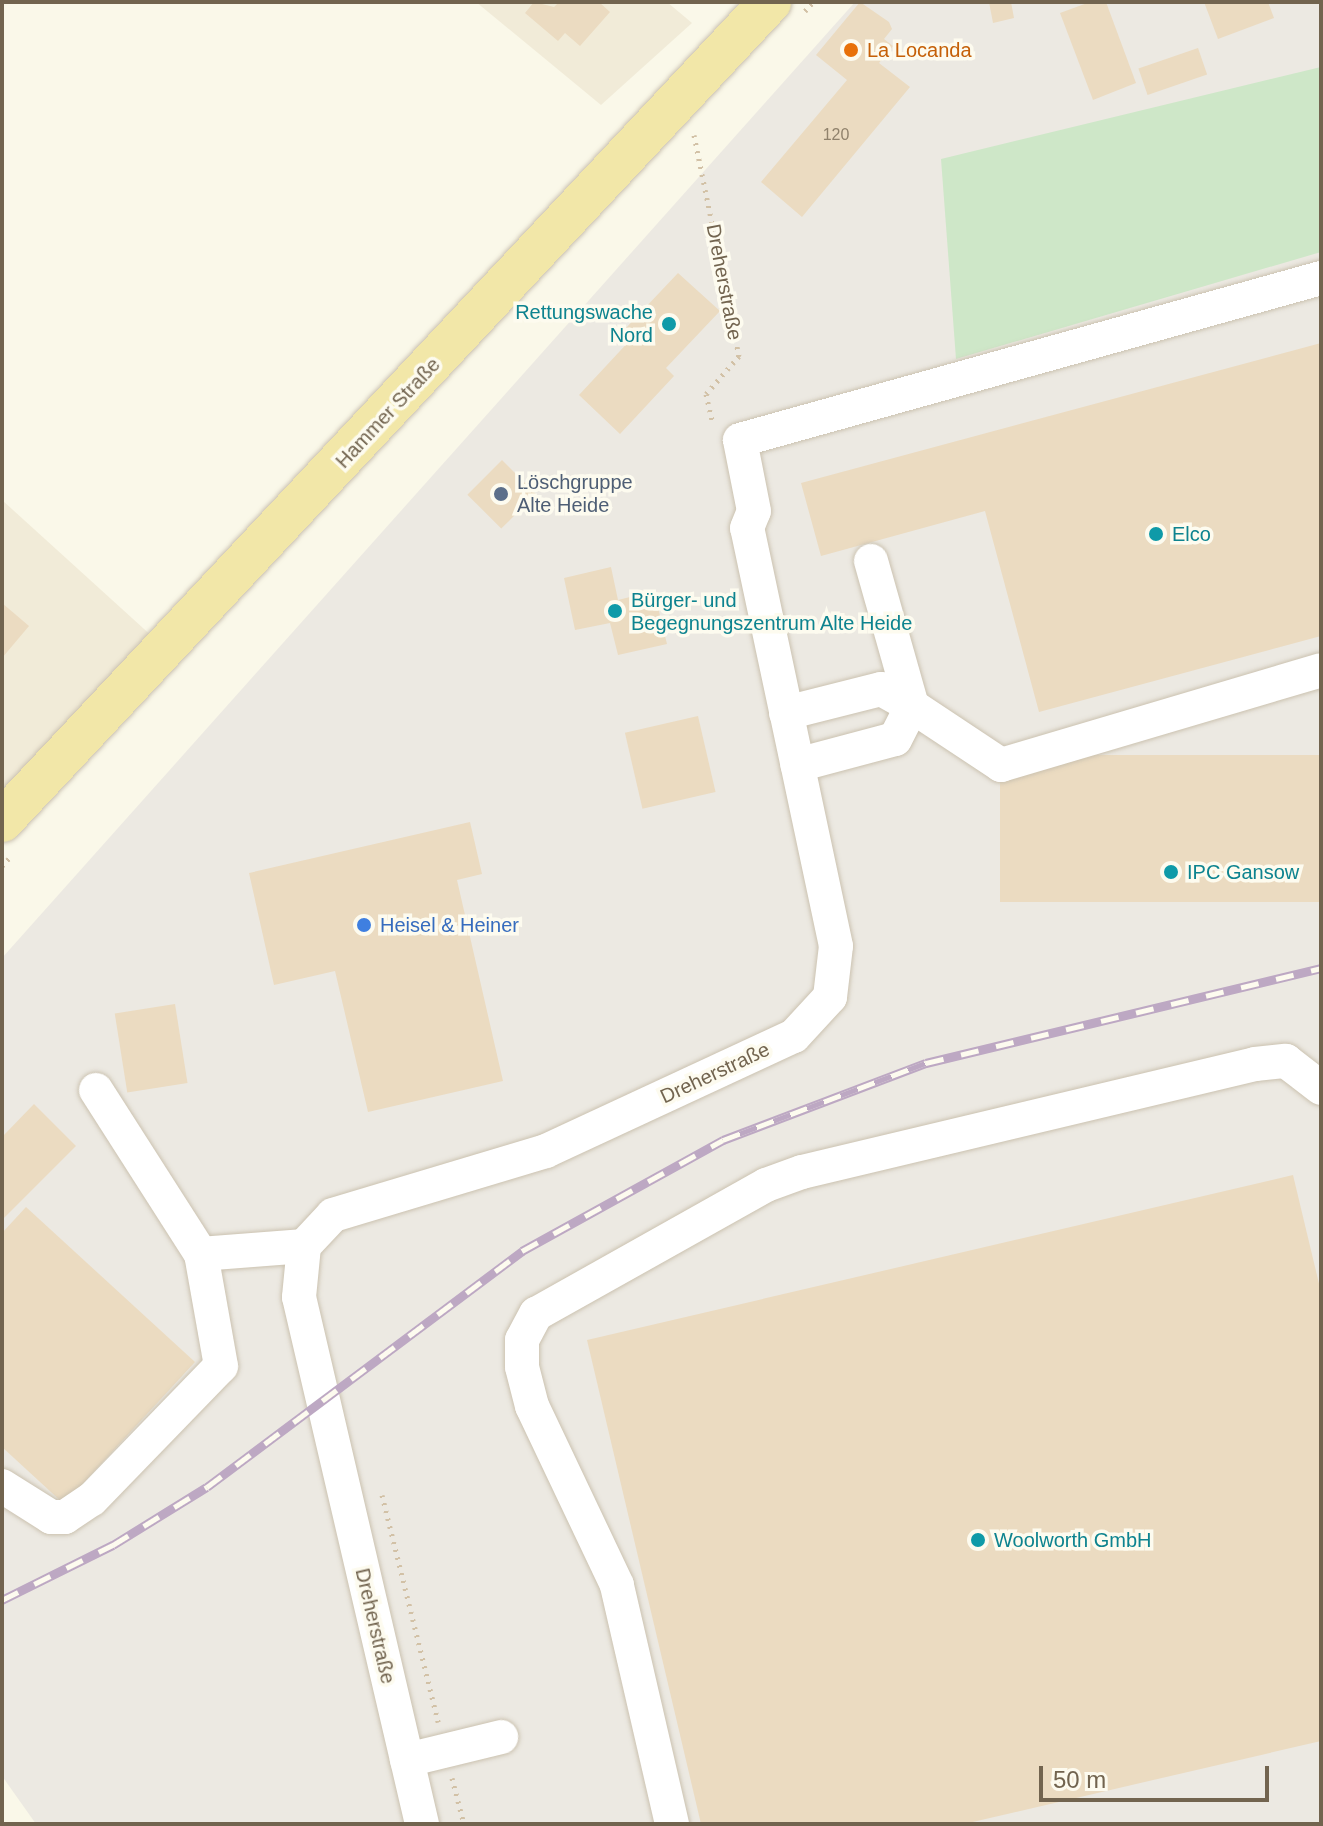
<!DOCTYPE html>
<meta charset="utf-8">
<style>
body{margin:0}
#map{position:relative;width:1323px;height:1826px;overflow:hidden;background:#faf8e9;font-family:Helvetica,sans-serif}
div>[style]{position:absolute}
.residential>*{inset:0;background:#f1ebd8}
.industrial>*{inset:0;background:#ece9e2}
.green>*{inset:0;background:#cee7c8}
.building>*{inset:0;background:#ebdbc1;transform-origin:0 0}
.path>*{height:5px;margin-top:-2.5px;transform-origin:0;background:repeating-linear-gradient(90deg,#d2c1a6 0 2px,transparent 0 8px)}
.roads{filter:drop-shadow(0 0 2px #cbc2b0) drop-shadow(0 0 2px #cbc2b0)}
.minor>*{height:34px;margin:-17px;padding:0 17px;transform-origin:17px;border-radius:17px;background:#fff}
.major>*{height:42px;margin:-21px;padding:0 21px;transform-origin:21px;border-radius:21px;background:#f2e7a8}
.rail>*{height:9px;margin-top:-4.5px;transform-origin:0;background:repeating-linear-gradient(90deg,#fdfbef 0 18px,#bda8c3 0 36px);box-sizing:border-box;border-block:2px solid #bda8c3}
.dots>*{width:22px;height:22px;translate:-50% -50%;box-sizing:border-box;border:4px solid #fdfbef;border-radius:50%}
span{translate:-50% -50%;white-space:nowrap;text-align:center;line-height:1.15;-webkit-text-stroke:7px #fdfbef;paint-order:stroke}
.number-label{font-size:16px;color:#90826c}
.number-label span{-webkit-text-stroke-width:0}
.food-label{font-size:20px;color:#c56008}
.left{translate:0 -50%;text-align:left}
.street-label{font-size:20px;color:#72644f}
.culture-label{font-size:20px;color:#0d838f}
.right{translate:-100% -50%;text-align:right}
.service-label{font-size:20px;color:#4e5e75}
.shop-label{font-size:20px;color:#366cbe}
.frame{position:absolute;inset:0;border:4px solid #72644f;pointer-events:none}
.scale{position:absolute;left:1039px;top:1766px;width:230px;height:36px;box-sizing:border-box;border:4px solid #72644f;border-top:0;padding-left:10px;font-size:24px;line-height:28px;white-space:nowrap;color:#72644f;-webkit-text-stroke:6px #fdfbef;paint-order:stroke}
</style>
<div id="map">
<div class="residential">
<div style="clip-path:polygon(476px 2px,667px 2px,692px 23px,601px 105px)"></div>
<div style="clip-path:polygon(2px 500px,165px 648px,2px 821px)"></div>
</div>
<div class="industrial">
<div style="clip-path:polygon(855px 2px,1321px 2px,1321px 1824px,36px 1824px,2px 1776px,2px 958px)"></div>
</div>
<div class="green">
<div style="clip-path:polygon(1321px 67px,1321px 252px,956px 359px,941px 159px)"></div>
</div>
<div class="building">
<div style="clip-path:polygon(534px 2px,554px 7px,559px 2px,599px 2px,610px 12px,580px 46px,565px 33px,558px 41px,525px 13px)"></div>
<div style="clip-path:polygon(860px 2px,889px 22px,892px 29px,884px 39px,893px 46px,879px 63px,910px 87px,802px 217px,761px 182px,847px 80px,816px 55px)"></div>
<div style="clip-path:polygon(989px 2px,1011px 2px,1014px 18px,993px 23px)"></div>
<div style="clip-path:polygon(1090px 2px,1106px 2px,1136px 83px,1093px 100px,1060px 13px)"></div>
<div style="clip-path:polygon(1204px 2px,1268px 2px,1274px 18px,1218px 39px)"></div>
<div style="left:1198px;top:48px;width:28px;height:63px;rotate:71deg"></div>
<div style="clip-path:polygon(678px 273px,720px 311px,666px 368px,674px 376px,620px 434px,579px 395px,633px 337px,625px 329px)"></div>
<div style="clip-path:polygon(1321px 343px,1321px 636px,1039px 712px,985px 511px,821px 556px,801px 483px)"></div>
<div style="left:502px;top:460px;width:48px;height:49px;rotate:45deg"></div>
<div style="clip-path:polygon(611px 567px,618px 600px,654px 591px,667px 644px,618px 655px,610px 623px,575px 630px,564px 578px)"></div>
<div style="clip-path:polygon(2px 603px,29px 626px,2px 658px)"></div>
<div style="left:698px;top:716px;width:78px;height:75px;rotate:77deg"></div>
<div style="left:1321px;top:755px;width:147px;height:321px;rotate:90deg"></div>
<div style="clip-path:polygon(470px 822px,482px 874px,457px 880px,503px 1081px,368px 1112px,335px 971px,274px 985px,249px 873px)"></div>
<div style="left:175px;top:1004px;width:80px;height:61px;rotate:81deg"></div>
<div style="clip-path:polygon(34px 1104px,76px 1146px,2px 1220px,2px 1137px)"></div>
<div style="clip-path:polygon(1293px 1175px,1321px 1292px,1321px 1741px,964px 1824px,701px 1824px,587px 1340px)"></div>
<div style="clip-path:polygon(26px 1207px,195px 1362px,64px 1504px,2px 1447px,2px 1233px)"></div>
</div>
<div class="path">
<div style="left:805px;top:11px;width:12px;rotate:-48deg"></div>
<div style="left:694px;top:135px;width:226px;rotate:78.5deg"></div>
<div style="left:739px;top:356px;width:50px;rotate:131deg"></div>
<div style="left:706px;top:394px;width:31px;rotate:77deg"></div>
<div style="left:2px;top:866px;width:15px;rotate:-48deg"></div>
<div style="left:382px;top:1495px;width:234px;rotate:76.1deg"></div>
<div style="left:452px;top:1778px;width:48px;rotate:75.4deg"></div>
</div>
<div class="roads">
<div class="minor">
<div style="left:871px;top:561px;width:151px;rotate:74.2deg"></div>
<div style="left:912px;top:706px;width:107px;rotate:33.5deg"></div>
<div style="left:1001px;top:765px;width:334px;rotate:-16.5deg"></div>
<div style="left:786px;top:713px;width:98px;rotate:-14.2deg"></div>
<div style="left:881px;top:689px;width:35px;rotate:29deg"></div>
<div style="left:912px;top:706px;width:37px;rotate:117deg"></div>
<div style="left:895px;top:739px;width:101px;rotate:165.1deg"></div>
<div style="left:96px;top:1090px;width:195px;rotate:57.4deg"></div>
<div style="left:201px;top:1254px;width:103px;rotate:-4.4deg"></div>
<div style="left:2px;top:1486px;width:58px;rotate:32.3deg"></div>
<div style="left:51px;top:1517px;width:14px"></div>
<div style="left:65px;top:1517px;width:32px;rotate:-34deg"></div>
<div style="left:92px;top:1499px;width:185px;rotate:-45.9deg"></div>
<div style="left:221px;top:1366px;width:114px;rotate:-100.1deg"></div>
<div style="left:407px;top:1760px;width:97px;rotate:-13.7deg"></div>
<div style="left:422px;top:1824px;width:541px;rotate:-103.14deg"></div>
<div style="left:299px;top:1297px;width:51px;rotate:-84.4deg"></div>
<div style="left:304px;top:1246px;width:42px;rotate:-46.9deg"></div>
<div style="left:333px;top:1215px;width:222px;rotate:-16.7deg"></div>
<div style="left:546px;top:1151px;width:273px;rotate:-24.9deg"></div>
<div style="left:794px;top:1036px;width:53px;rotate:-47.3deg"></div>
<div style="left:830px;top:997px;width:51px;rotate:-83.3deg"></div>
<div style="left:836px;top:946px;width:427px;rotate:-102deg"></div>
<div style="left:747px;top:528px;width:18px;rotate:-68deg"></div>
<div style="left:754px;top:511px;width:72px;rotate:-101.2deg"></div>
<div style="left:740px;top:440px;width:603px;rotate:-15.58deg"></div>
<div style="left:672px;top:1824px;width:245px;rotate:-103deg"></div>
<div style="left:617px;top:1585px;width:198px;rotate:-115.4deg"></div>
<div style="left:532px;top:1406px;width:40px;rotate:-104.4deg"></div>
<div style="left:522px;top:1367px;width:27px;rotate:-90deg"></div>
<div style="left:522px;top:1340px;width:30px;rotate:-62deg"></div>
<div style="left:536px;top:1314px;width:264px;rotate:-29.3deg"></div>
<div style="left:766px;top:1185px;width:38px;rotate:-20deg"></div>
<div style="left:802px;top:1172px;width:466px;rotate:-13.4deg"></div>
<div style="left:1255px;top:1064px;width:31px;rotate:-6deg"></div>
<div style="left:1286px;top:1061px;width:44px;rotate:37.6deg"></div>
</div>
<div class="major">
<div style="left:2px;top:821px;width:1123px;rotate:-46.84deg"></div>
</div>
</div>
<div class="rail">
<div style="left:2px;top:1600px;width:124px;rotate:-26.4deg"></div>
<div style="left:113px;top:1545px;width:110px;rotate:-31.7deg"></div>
<div style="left:207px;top:1487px;width:394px;rotate:-36.8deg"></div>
<div style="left:522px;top:1251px;width:230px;rotate:-28.9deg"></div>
<div style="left:723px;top:1140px;width:217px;rotate:-20.8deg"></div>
<div style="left:926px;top:1063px;width:406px;rotate:-13.5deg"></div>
</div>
<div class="dots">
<div style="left:851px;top:50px;background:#e8710a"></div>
<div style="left:669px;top:324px;background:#0f9aa8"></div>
<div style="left:501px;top:494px;background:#5c6f8a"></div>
<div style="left:1156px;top:534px;background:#0f9aa8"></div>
<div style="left:615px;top:611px;background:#0f9aa8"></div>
<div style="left:1171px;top:872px;background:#0f9aa8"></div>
<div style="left:364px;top:925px;background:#3f7fe0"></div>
<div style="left:978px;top:1540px;background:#0f9aa8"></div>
</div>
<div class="number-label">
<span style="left:836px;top:135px">120</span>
</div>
<div class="food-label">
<span class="left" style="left:867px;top:50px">La Locanda</span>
</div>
<div class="street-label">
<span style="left:724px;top:282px;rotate:79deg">Dreherstraße</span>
<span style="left:388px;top:413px;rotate:-47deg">Hammer Straße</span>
<span style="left:715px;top:1073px;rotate:-25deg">Dreherstraße</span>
<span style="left:375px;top:1626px;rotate:77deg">Dreherstraße</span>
</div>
<div class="culture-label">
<span class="right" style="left:653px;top:324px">Rettungswache<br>Nord</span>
<span class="left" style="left:1172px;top:534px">Elco</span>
<span class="left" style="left:631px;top:612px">Bürger- und<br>Begegnungszentrum Alte Heide</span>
<span class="left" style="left:1187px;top:872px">IPC Gansow</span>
<span class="left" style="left:994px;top:1540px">Woolworth GmbH</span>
</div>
<div class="service-label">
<span class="left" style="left:517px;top:494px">Löschgruppe<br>Alte Heide</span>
</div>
<div class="shop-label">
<span class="left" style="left:380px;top:925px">Heisel &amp; Heiner</span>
</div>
<div class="frame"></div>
<div class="scale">50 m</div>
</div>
